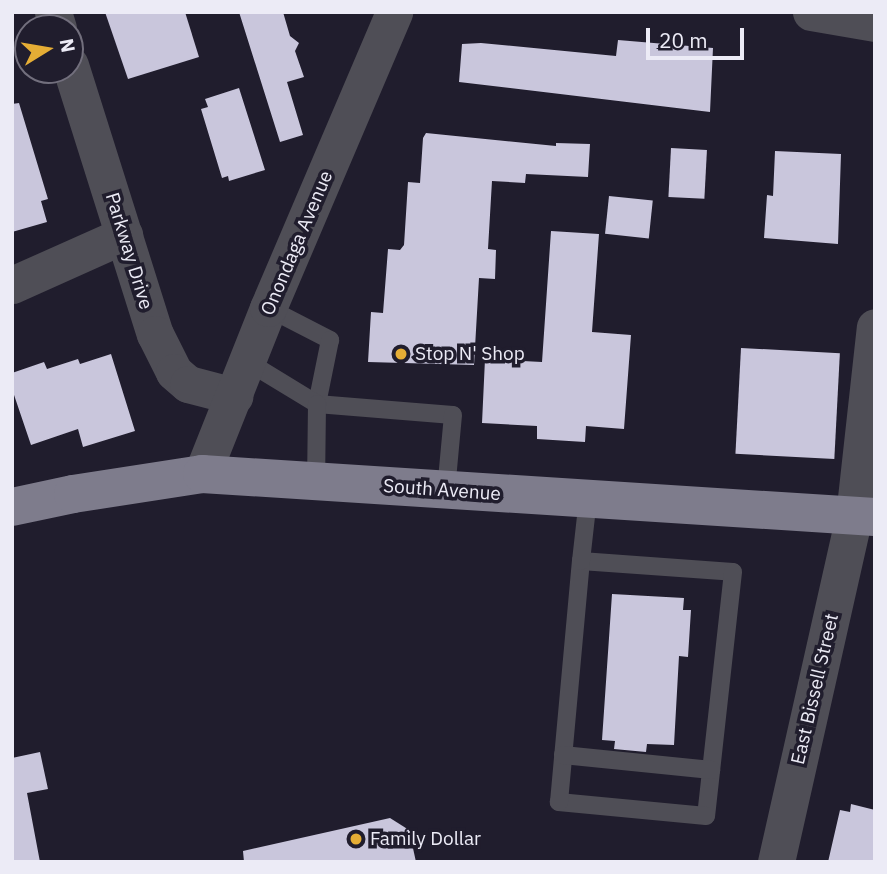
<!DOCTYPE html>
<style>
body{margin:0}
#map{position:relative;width:887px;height:874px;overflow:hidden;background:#201d2d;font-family:"IBM Plex Sans",sans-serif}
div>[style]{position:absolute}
.building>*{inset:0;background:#c9c6dc;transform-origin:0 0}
.lane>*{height:18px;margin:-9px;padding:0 9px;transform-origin:9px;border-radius:9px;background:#4f4e56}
.street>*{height:37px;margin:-18.5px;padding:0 18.5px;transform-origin:18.5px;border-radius:18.5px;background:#4f4e56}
.primary>*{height:38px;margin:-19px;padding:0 19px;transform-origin:19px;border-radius:19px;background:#7e7c8c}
.dots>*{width:19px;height:19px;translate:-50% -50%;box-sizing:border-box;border:4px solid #201d2d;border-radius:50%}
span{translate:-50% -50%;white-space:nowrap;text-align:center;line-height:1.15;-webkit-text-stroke:7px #201d2d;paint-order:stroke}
.street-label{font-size:19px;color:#ecebf6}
.poi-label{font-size:19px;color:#ecebf6}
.left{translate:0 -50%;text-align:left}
.frame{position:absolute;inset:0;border:14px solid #ecebf6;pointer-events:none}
.north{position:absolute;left:14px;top:14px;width:70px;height:70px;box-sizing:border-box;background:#201d2d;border:2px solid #726f7d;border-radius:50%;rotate:79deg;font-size:19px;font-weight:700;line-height:28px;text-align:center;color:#ecebf6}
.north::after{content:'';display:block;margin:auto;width:24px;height:32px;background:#e5ad35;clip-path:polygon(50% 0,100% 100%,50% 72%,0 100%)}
.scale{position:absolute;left:646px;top:28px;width:98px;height:32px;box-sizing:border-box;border:4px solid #ecebf6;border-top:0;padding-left:9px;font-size:21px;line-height:24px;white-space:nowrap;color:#ecebf6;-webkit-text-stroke:5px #201d2d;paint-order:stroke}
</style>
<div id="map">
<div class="building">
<div style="clip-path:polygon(105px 12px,185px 12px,199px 57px,128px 79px)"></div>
<div style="clip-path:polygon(239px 12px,283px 12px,290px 36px,299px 43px,295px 51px,304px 77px,287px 82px,303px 135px,280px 142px)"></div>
<div style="clip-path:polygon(618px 40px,713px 48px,710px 112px,459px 82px,462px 44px,481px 43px,616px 56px)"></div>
<div style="clip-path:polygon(239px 88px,265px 170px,229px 181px,228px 176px,222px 178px,201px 109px,208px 107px,205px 99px)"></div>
<div style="clip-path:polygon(19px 103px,48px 199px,41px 201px,47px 222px,12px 232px,12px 104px)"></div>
<div style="clip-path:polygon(426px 133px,556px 146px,556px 143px,590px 144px,588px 177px,526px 174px,525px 183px,492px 181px,488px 249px,496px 250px,495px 279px,479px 278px,474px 365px,368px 362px,371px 312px,383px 313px,388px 249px,400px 250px,404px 245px,408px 182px,420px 183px,423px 138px)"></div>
<div style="left:671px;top:148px;width:36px;height:49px;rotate:3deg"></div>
<div style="clip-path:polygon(775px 151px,841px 154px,838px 244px,764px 238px,767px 195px,773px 196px)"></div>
<div style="left:609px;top:196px;width:44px;height:38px;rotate:6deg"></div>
<div style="clip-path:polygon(551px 231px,599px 234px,592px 332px,631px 335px,624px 429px,586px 426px,585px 442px,537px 439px,537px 426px,482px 423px,485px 359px,542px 362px)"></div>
<div style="left:741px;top:348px;width:99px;height:106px;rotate:3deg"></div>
<div style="clip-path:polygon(111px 354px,135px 431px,83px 447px,78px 429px,31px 445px,12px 389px,12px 373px,44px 362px,47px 369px,78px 359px,80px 364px)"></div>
<div style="clip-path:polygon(612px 594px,684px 598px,683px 610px,691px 610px,688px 657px,679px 656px,674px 745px,647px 744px,646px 752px,614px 749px,615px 741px,602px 740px)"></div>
<div style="clip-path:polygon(40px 752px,48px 789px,27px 793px,40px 862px,12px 862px,12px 758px)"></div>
<div style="clip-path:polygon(851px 804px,875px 810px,875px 862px,828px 862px,840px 810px,850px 812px)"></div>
<div style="clip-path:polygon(390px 818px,409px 830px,416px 862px,244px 862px,243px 851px)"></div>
</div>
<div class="lane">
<div style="left:268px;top:308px;width:70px;rotate:27.3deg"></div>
<div style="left:330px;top:340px;width:65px;rotate:101.5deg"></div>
<div style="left:317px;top:404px;width:136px;rotate:4.6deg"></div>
<div style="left:453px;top:415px;width:75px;rotate:95.3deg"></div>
<div style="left:248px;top:362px;width:81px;rotate:31.3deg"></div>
<div style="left:317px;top:404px;width:77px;rotate:90.7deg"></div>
<div style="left:581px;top:561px;width:152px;rotate:4.1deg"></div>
<div style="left:733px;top:572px;width:245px;rotate:96.3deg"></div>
<div style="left:706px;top:816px;width:148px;rotate:-174.6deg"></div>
<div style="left:559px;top:802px;width:242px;rotate:-84.8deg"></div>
<div style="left:581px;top:561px;width:62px;rotate:-83.6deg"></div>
<div style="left:563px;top:755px;width:149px;rotate:5.8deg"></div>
</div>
<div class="street">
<div style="left:53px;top:12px;width:17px;rotate:73deg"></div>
<div style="left:811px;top:12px;width:65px;rotate:9.8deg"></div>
<div style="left:70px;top:65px;width:282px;rotate:72.5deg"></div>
<div style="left:155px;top:334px;width:42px;rotate:63.4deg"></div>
<div style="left:174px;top:372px;width:18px;rotate:41deg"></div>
<div style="left:188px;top:384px;width:48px;rotate:14.6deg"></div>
<div style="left:12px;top:285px;width:123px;rotate:-24.1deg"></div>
<div style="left:202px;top:474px;width:179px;rotate:-68.3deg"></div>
<div style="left:268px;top:308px;width:322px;rotate:-66.9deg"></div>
<div style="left:776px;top:862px;width:355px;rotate:-77.3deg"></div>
<div style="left:854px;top:516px;width:190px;rotate:-83.7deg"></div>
</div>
<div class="primary">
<div style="left:12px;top:507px;width:62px;rotate:-12deg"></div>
<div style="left:73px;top:494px;width:131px;rotate:-8.8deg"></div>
<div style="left:202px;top:474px;width:674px;rotate:3.66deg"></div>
</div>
<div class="dots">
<div style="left:401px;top:354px;background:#e5ad35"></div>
<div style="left:356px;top:839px;background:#e5ad35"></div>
</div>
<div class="street-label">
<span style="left:297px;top:243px;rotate:-67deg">Onondaga Avenue</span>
<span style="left:129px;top:251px;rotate:73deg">Parkway Drive</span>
<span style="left:442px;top:490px;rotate:4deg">South Avenue</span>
<span style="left:815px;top:689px;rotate:-77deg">East Bissell Street</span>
</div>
<div class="poi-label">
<span class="left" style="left:415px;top:354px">Stop N' Shop</span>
<span class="left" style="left:370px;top:839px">Family Dollar</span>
</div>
<div class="frame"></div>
<div class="north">N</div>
<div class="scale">20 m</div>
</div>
